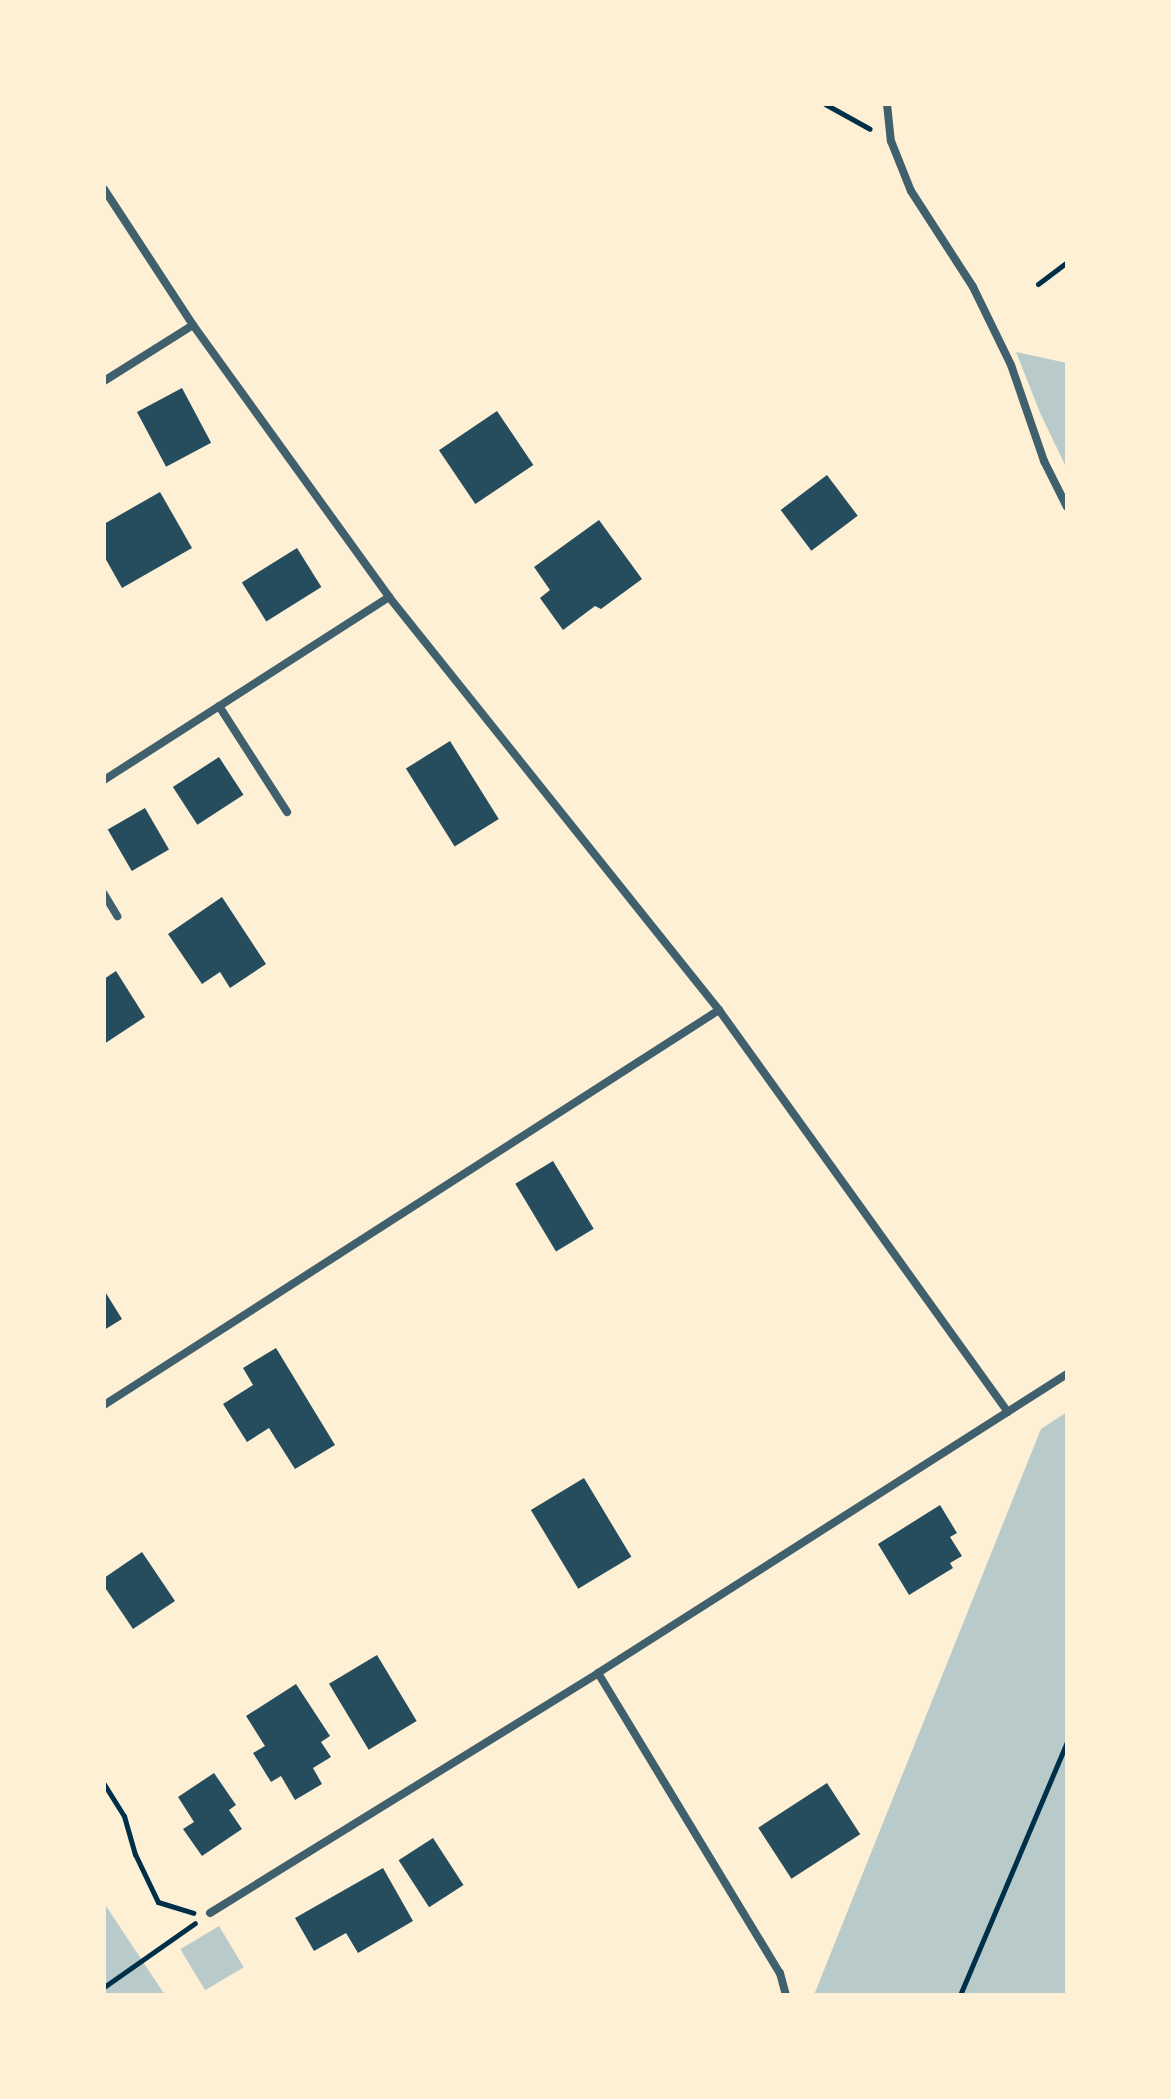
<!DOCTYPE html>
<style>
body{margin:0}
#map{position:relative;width:1171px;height:2099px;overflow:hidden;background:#fdf0d5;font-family:"Fira Sans Condensed",sans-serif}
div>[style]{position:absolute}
.green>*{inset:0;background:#b9caca;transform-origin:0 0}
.building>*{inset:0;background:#264d5e;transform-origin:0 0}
.path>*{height:5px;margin:-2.5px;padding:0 2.5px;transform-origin:2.5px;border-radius:2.5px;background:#003049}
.minor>*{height:8px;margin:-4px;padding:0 4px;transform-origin:4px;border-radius:4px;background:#3f606c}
span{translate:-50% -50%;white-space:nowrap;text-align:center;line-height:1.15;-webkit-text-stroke:6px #fdf0d5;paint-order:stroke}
.frame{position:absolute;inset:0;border:106px solid #fdf0d5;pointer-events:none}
</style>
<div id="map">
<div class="green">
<div style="clip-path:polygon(1016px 352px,1067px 363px,1067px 469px,1041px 415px)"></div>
<div style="clip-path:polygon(1067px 1412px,1067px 1995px,814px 1995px,1041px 1429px)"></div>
<div style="clip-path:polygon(104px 1903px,165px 1995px,104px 1995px)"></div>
<div style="left:219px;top:1926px;width:48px;height:45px;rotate:59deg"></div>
</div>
<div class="building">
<div style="left:182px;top:388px;width:62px;height:51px;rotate:62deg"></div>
<div style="left:497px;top:411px;width:65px;height:70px;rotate:56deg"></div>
<div style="left:827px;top:475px;width:51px;height:58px;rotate:53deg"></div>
<div style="clip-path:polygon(160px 492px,192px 548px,122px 588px,104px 556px,104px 524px)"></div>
<div style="clip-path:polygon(599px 520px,642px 579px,601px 609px,595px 606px,563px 630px,540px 598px,550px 590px,534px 567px)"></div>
<div style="left:297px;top:548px;width:46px;height:65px;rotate:58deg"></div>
<div style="left:450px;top:741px;width:92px;height:52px;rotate:58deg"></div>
<div style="left:219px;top:757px;width:45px;height:55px;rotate:57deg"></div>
<div style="left:145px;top:808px;width:48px;height:43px;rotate:60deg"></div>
<div style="clip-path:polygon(222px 897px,266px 964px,230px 988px,220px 972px,202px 984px,168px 934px)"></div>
<div style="clip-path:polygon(116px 971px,145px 1017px,104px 1044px,104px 979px)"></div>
<div style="left:553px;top:1161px;width:79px;height:44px;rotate:59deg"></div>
<div style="clip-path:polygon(104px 1290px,122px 1319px,104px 1330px)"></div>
<div style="clip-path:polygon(276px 1348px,335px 1445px,295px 1469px,269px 1428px,247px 1442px,223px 1404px,253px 1385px,243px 1368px)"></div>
<div style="left:584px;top:1478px;width:92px;height:62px;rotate:59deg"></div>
<div style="clip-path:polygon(940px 1505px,957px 1533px,950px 1537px,962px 1556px,950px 1563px,953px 1568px,909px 1595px,878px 1544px)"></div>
<div style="clip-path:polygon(142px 1552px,175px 1601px,133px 1629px,104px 1586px,104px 1578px)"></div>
<div style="left:377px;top:1655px;width:77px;height:56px;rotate:59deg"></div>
<div style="clip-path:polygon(296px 1684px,330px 1736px,321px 1742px,331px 1757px,313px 1768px,322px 1784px,295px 1800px,281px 1776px,271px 1782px,253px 1753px,265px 1746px,246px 1716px)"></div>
<div style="clip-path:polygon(214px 1773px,236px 1805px,229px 1810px,242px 1829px,202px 1856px,183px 1829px,194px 1822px,178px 1797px)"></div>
<div style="left:827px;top:1783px;width:61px;height:82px;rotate:57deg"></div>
<div style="left:433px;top:1838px;width:56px;height:41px;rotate:57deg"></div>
<div style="clip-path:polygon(383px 1868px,413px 1921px,358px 1953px,346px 1933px,314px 1951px,295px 1918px)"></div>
</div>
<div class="path">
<div style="left:825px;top:104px;width:51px;rotate:29.1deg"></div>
<div style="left:1038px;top:284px;width:36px;rotate:-37deg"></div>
<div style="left:104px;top:1784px;width:38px;rotate:58deg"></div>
<div style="left:124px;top:1816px;width:40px;rotate:74deg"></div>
<div style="left:135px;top:1854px;width:53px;rotate:64.4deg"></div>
<div style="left:158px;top:1902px;width:37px;rotate:17deg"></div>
<div style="left:104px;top:1987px;width:111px;rotate:-35.1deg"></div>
<div style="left:960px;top:1995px;width:275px;rotate:-67.1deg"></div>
</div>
<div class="minor">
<div style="left:887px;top:104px;width:37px;rotate:84deg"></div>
<div style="left:891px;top:141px;width:54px;rotate:68.2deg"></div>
<div style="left:911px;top:191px;width:114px;rotate:57.1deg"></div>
<div style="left:973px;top:287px;width:87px;rotate:64deg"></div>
<div style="left:1011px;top:365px;width:102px;rotate:71deg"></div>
<div style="left:1044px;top:461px;width:51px;rotate:63.4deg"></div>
<div style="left:104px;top:189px;width:163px;rotate:56.8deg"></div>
<div style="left:193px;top:325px;width:335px;rotate:54.2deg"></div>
<div style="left:389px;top:597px;width:529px;rotate:51.37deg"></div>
<div style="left:719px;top:1010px;width:495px;rotate:54.3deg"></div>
<div style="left:104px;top:381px;width:105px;rotate:-32.2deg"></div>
<div style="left:219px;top:706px;width:126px;rotate:57.3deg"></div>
<div style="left:104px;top:780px;width:339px;rotate:-32.7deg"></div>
<div style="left:104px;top:894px;width:26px;rotate:59deg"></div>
<div style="left:104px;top:1405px;width:731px;rotate:-32.71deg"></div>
<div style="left:598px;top:1673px;width:351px;rotate:58.8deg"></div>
<div style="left:780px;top:1973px;width:23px;rotate:75deg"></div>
<div style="left:210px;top:1913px;width:456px;rotate:-31.7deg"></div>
<div style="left:598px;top:1673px;width:556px;rotate:-32.52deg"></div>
</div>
<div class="frame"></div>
</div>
